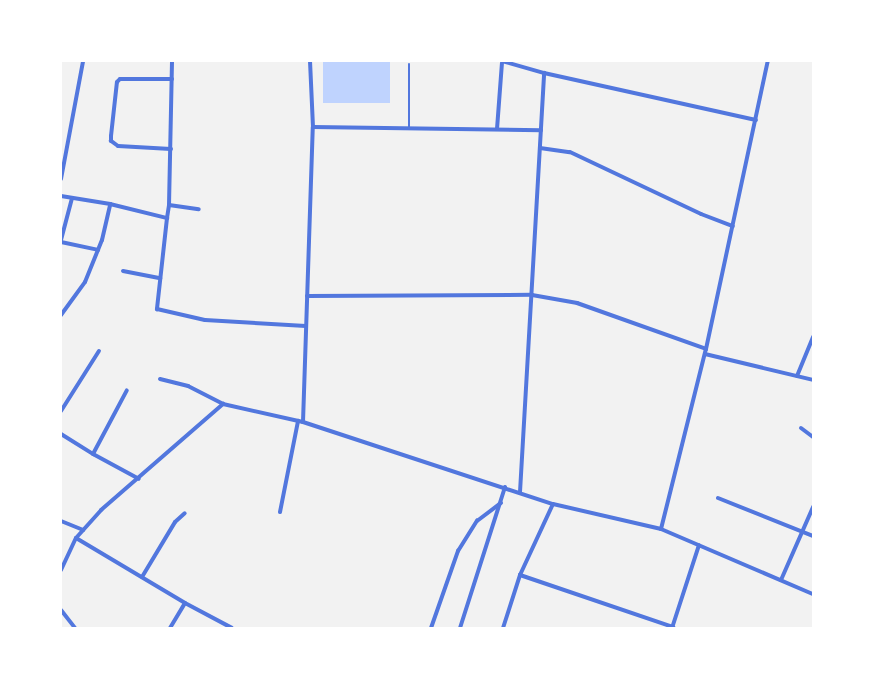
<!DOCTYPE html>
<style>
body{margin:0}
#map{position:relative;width:874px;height:689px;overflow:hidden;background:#f2f2f2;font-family:"Archivo Narrow",sans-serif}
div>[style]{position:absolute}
.water>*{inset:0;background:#bfd3fe;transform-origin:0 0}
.service>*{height:2px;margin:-1px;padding:0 1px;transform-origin:1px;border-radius:1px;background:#5277de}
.minor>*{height:4px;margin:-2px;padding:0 2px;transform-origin:2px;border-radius:2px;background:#5277de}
span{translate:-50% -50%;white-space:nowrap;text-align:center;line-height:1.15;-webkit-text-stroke:4.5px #fff;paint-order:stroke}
.frame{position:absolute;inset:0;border:62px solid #fff;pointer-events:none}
</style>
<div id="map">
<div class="water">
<div style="left:323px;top:61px;width:67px;height:42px"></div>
</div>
<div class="service">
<div style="left:409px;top:128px;width:64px;rotate:-90deg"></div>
</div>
<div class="minor">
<div style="left:502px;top:61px;width:44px;rotate:15.9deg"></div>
<div style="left:544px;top:73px;width:217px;rotate:12.5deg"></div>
<div style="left:313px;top:127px;width:228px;rotate:0.8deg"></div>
<div style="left:497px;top:129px;width:66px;rotate:-85.7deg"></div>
<div style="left:540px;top:148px;width:30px;rotate:8deg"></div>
<div style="left:570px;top:152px;width:145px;rotate:25.3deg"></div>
<div style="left:701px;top:214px;width:34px;rotate:21deg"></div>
<div style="left:171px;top:149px;width:53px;rotate:-176.8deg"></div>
<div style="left:118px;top:146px;width:9px;rotate:-144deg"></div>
<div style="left:111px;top:141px;width:5px;rotate:-90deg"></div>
<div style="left:111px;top:136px;width:54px;rotate:-83.7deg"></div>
<div style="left:117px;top:82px;width:4px;rotate:-45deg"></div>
<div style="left:120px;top:79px;width:52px"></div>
<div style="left:61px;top:179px;width:120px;rotate:-79.4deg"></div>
<div style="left:61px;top:196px;width:50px;rotate:9.3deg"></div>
<div style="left:110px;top:204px;width:59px;rotate:13.8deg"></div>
<div style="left:167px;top:218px;width:13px;rotate:-81deg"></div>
<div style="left:169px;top:205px;width:30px;rotate:8deg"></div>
<div style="left:169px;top:205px;width:144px;rotate:-88.8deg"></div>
<div style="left:167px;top:218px;width:92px;rotate:96.3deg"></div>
<div style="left:157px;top:309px;width:49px;rotate:12.9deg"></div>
<div style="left:205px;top:320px;width:101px;rotate:3.4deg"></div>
<div style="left:61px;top:240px;width:43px;rotate:-75.3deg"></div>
<div style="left:61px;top:242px;width:38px;rotate:12deg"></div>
<div style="left:123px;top:271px;width:38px;rotate:11deg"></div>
<div style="left:307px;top:296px;width:225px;rotate:-0.3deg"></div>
<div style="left:532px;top:295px;width:46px;rotate:10.1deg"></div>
<div style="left:577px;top:303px;width:137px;rotate:19.6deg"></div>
<div style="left:61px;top:315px;width:41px;rotate:-54deg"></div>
<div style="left:85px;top:282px;width:45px;rotate:-68deg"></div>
<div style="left:102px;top:240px;width:37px;rotate:-77deg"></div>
<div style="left:705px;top:354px;width:111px;rotate:13.5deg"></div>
<div style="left:797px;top:376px;width:42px;rotate:-67.7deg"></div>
<div style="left:160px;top:379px;width:29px;rotate:14deg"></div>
<div style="left:188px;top:386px;width:39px;rotate:27deg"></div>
<div style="left:61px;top:411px;width:71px;rotate:-57.7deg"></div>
<div style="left:303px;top:422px;width:263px;rotate:18.2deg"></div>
<div style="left:553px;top:504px;width:111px;rotate:13deg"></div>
<div style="left:661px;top:529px;width:165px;rotate:23.2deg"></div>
<div style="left:801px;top:428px;width:15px;rotate:37deg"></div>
<div style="left:61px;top:434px;width:38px;rotate:32deg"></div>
<div style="left:93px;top:454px;width:52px;rotate:28.5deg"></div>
<div style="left:93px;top:454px;width:72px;rotate:-62deg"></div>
<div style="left:520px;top:492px;width:420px;rotate:-86.7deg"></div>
<div style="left:718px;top:498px;width:102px;rotate:21.8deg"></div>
<div style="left:280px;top:512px;width:93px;rotate:-78.8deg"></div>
<div style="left:61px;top:521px;width:24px;rotate:22deg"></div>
<div style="left:661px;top:529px;width:186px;rotate:-76deg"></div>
<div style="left:706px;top:349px;width:295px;rotate:-77.9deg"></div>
<div style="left:76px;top:538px;width:127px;rotate:30.8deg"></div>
<div style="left:185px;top:603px;width:53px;rotate:28deg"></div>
<div style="left:61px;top:570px;width:35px;rotate:-65deg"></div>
<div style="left:76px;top:538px;width:38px;rotate:-48deg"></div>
<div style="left:101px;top:510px;width:162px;rotate:-41deg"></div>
<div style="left:223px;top:404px;width:82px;rotate:12.7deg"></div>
<div style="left:303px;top:422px;width:295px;rotate:-88.1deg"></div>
<div style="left:313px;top:127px;width:66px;rotate:-92.6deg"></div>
<div style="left:520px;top:575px;width:162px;rotate:18.8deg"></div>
<div style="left:142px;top:577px;width:64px;rotate:-59deg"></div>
<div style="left:175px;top:522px;width:13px;rotate:-42deg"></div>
<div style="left:781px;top:580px;width:80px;rotate:-66.3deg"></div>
<div style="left:61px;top:610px;width:23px;rotate:52deg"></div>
<div style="left:170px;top:628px;width:29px;rotate:-59deg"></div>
<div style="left:431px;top:628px;width:82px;rotate:-70.7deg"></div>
<div style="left:458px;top:551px;width:36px;rotate:-58deg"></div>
<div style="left:477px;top:521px;width:30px;rotate:-37deg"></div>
<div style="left:460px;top:628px;width:148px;rotate:-72.3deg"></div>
<div style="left:503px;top:628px;width:56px;rotate:-72.2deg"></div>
<div style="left:520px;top:575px;width:78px;rotate:-65.1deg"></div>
<div style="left:672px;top:628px;width:87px;rotate:-72deg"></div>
</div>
<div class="frame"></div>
</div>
